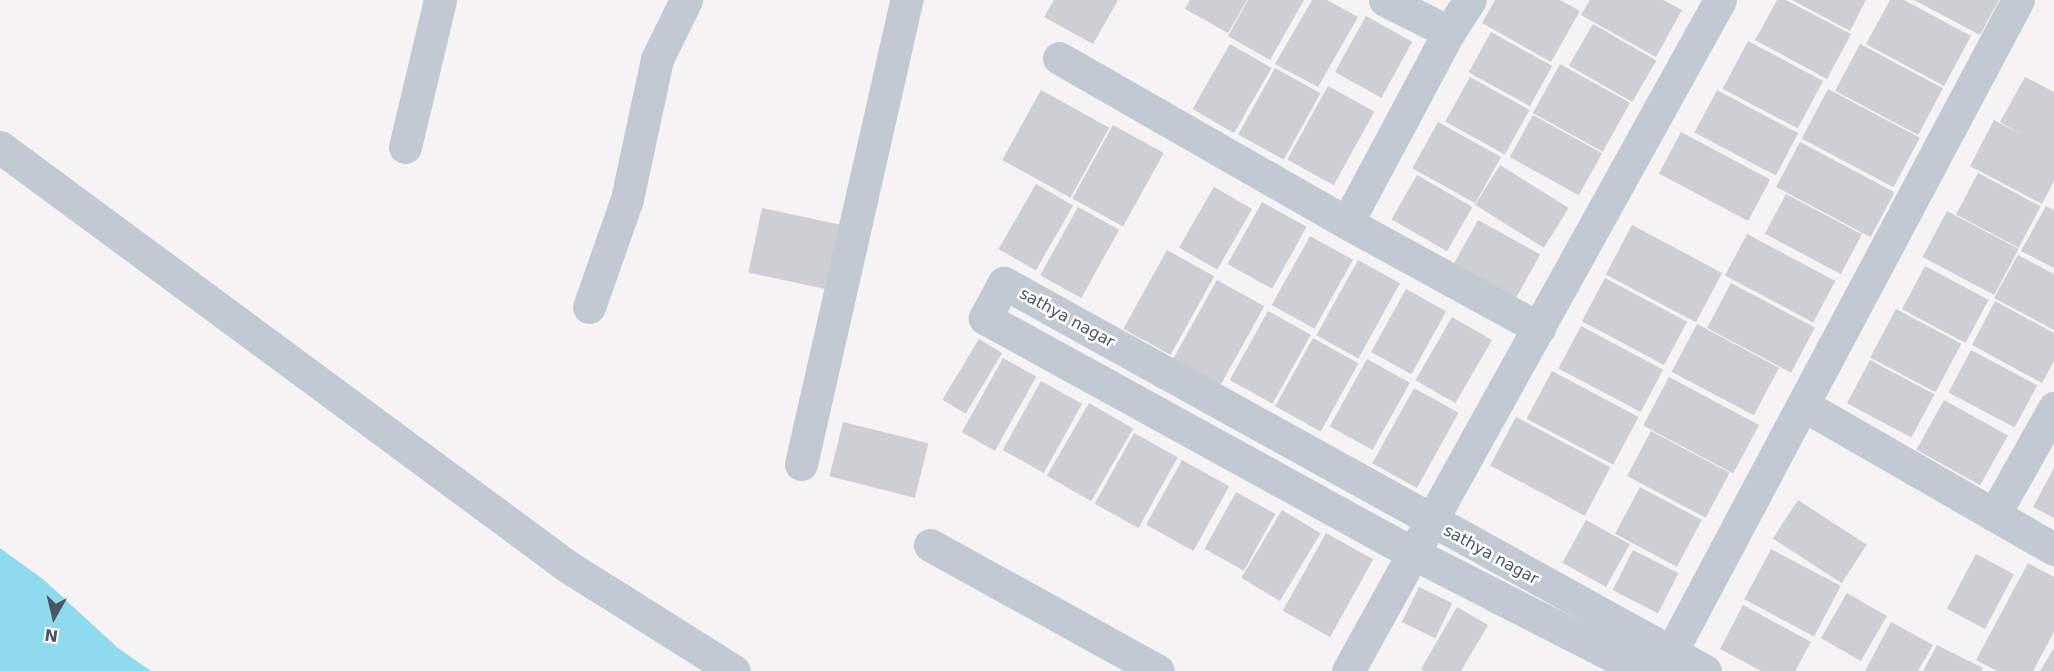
<!DOCTYPE html>
<style>
body{margin:0}
#map{position:relative;width:2054px;height:671px;overflow:hidden;background:#f5f3f3;font-family:"DejaVu Sans",sans-serif}
div>[style]{position:absolute}
.water>*{inset:0;background:#90daee}
.building>*{inset:0;background:#cdcfd5;transform-origin:0 0}
.minor>*{height:33px;margin:-16.5px;padding:0 16.5px;transform-origin:16.5px;border-radius:16.5px;background:#c1cad2}
span{translate:-50% -50%;white-space:nowrap;text-align:center;line-height:1.15;-webkit-text-stroke:5px #fff;paint-order:stroke}
.street-label{font-size:16px;color:#4a5661}
.north{position:absolute;left:24px;top:587px;width:60px;height:60px;-webkit-text-stroke:4px #fff;paint-order:stroke;rotate:188deg;font-size:16px;font-weight:700;line-height:24px;text-align:center;color:#4a5661}
.north::after{content:'';display:block;margin:auto;width:21px;height:27px;background:#4a5661;clip-path:polygon(50% 0,100% 100%,50% 72%,0 100%)}
</style>
<div id="map">
<div class="water">
<div style="clip-path:polygon(0 548px,44px 580px,118px 648px,151px 671px,0 671px)"></div>
</div>
<div class="building">
<div style="clip-path:polygon(1054px 0,1118px 0,1093px 44px,1044px 17px)"></div>
<div style="clip-path:polygon(1190px 0,1247px 0,1228px 33px,1185px 9px)"></div>
<div style="clip-path:polygon(1248px 0,1304px 0,1270px 60px,1228px 36px)"></div>
<div style="clip-path:polygon(1312px 0,1327px 0,1358px 17px,1318px 87px,1275px 64px)"></div>
<div style="clip-path:polygon(1495px 0,1560px 0,1580px 11px,1551px 62px,1482px 23px)"></div>
<div style="clip-path:polygon(1590px 0,1663px 0,1682px 10px,1656px 57px,1581px 15px)"></div>
<div style="clip-path:polygon(1777px 0,1786px 0,1851px 34px,1827px 79px,1755px 40px)"></div>
<div style="clip-path:polygon(1792px 0,1866px 0,1850px 31px)"></div>
<div style="clip-path:polygon(1890px 0,1904px 0,1971px 36px,1944px 86px,1866px 44px)"></div>
<div style="clip-path:polygon(1914px 0,1999px 0,1980px 35px)"></div>
<div style="left:1366px;top:16px;width:53px;height:64px;rotate:29deg"></div>
<div style="left:1593px;top:24px;width:73px;height:48px;rotate:30deg"></div>
<div style="left:1491px;top:32px;width:70px;height:46px;rotate:29deg"></div>
<div style="left:1748px;top:41px;width:85px;height:54px;rotate:28deg"></div>
<div style="left:1230px;top:44px;width:48px;height:75px;rotate:30deg"></div>
<div style="left:1860px;top:44px;width:94px;height:53px;rotate:28deg"></div>
<div style="left:1560px;top:64px;width:80px;height:56px;rotate:29deg"></div>
<div style="left:1275px;top:68px;width:52px;height:76px;rotate:29deg"></div>
<div style="left:1470px;top:77px;width:68px;height:51px;rotate:29deg"></div>
<div style="clip-path:polygon(2025px 77px,2054px 92px,2054px 181px,2042px 204px,1970px 166px,1994px 120px,2024px 136px,2000px 122px)"></div>
<div style="left:1328px;top:86px;width:53px;height:84px;rotate:29deg"></div>
<div style="left:1828px;top:89px;width:104px;height:56px;rotate:28deg"></div>
<div style="left:1041px;top:90px;width:78px;height:80px;rotate:29deg"></div>
<div style="left:1717px;top:90px;width:92px;height:48px;rotate:28deg"></div>
<div style="left:1533px;top:115px;width:79px;height:48px;rotate:29deg"></div>
<div style="left:1438px;top:122px;width:72px;height:53px;rotate:29deg"></div>
<div style="left:1113px;top:125px;width:58px;height:84px;rotate:29deg"></div>
<div style="left:1681px;top:132px;width:101px;height:47px;rotate:28deg"></div>
<div style="left:1800px;top:142px;width:107px;height:51px;rotate:28deg"></div>
<div style="left:1500px;top:165px;width:81px;height:47px;rotate:32deg"></div>
<div style="left:1978px;top:173px;width:71px;height:47px;rotate:28deg"></div>
<div style="left:1417px;top:175px;width:64px;height:51px;rotate:30deg"></div>
<div style="left:1036px;top:184px;width:43px;height:75px;rotate:30deg"></div>
<div style="left:1214px;top:187px;width:44px;height:70px;rotate:30deg"></div>
<div style="left:1786px;top:194px;width:86px;height:45px;rotate:28deg"></div>
<div style="left:1262px;top:202px;width:51px;height:71px;rotate:29deg"></div>
<div style="clip-path:polygon(2046px 206px,2054px 210px,2054px 268px,2021px 251px)"></div>
<div style="left:1078px;top:207px;width:47px;height:78px;rotate:29deg"></div>
<div style="left:762px;top:208px;width:84px;height:66px;rotate:12deg"></div>
<div style="left:1947px;top:211px;width:81px;height:52px;rotate:28deg"></div>
<div style="left:1478px;top:220px;width:71px;height:51px;rotate:29deg"></div>
<div style="left:1632px;top:225px;width:102px;height:56px;rotate:28deg"></div>
<div style="left:1747px;top:234px;width:100px;height:47px;rotate:28deg"></div>
<div style="left:1310px;top:236px;width:49px;height:79px;rotate:29deg"></div>
<div style="left:1167px;top:250px;width:54px;height:90px;rotate:29deg"></div>
<div style="clip-path:polygon(2018px 255px,2054px 274px,2054px 330px,1994px 298px)"></div>
<div style="left:1358px;top:260px;width:48px;height:86px;rotate:29deg"></div>
<div style="left:1925px;top:266px;width:72px;height:49px;rotate:28deg"></div>
<div style="left:1605px;top:278px;width:93px;height:49px;rotate:28deg"></div>
<div style="left:1217px;top:280px;width:54px;height:93px;rotate:29deg"></div>
<div style="left:1731px;top:283px;width:95px;height:51px;rotate:28deg"></div>
<div style="left:1406px;top:289px;width:46px;height:72px;rotate:29deg"></div>
<div style="clip-path:polygon(1995px 301px,2054px 333px,2054px 361px,2042px 383px,1972px 345px)"></div>
<div style="left:1896px;top:309px;width:74px;height:55px;rotate:28deg"></div>
<div style="left:1268px;top:311px;width:49px;height:79px;rotate:29deg"></div>
<div style="left:1452px;top:317px;width:46px;height:73px;rotate:30deg"></div>
<div style="left:1697px;top:324px;width:93px;height:54px;rotate:28deg"></div>
<div style="left:1581px;top:326px;width:93px;height:48px;rotate:28deg"></div>
<div style="left:1313px;top:338px;width:52px;height:78px;rotate:29deg"></div>
<div style="left:979px;top:339px;width:27px;height:71px;rotate:31deg"></div>
<div style="left:1971px;top:350px;width:75px;height:48px;rotate:28deg"></div>
<div style="left:1003px;top:358px;width:38px;height:85px;rotate:29deg"></div>
<div style="left:1367px;top:359px;width:49px;height:77px;rotate:29deg"></div>
<div style="left:1870px;top:360px;width:73px;height:49px;rotate:28deg"></div>
<div style="left:1552px;top:371px;width:98px;height:54px;rotate:28deg"></div>
<div style="left:1669px;top:377px;width:102px;height:55px;rotate:28deg"></div>
<div style="left:1041px;top:381px;width:47px;height:79px;rotate:29deg"></div>
<div style="left:1414px;top:388px;width:51px;height:86px;rotate:29deg"></div>
<div style="left:1944px;top:400px;width:73px;height:57px;rotate:29deg"></div>
<div style="left:1089px;top:403px;width:51px;height:84px;rotate:30deg"></div>
<div style="left:1516px;top:417px;width:107px;height:55px;rotate:28deg"></div>
<div style="left:843px;top:422px;width:88px;height:56px;rotate:14deg"></div>
<div style="left:1651px;top:431px;width:89px;height:51px;rotate:28deg"></div>
<div style="left:1134px;top:433px;width:50px;height:81px;rotate:29deg"></div>
<div style="left:1182px;top:460px;width:54px;height:74px;rotate:29deg"></div>
<div style="clip-path:polygon(2054px 468px,2054px 518px,2033px 507px)"></div>
<div style="left:1640px;top:487px;width:70px;height:53px;rotate:28deg"></div>
<div style="left:1236px;top:492px;width:45px;height:65px;rotate:29deg"></div>
<div style="left:1798px;top:500px;width:82px;height:46px;rotate:33deg"></div>
<div style="left:1282px;top:510px;width:45px;height:79px;rotate:31deg"></div>
<div style="left:1586px;top:520px;width:50px;height:49px;rotate:29deg"></div>
<div style="left:1326px;top:533px;width:54px;height:89px;rotate:29deg"></div>
<div style="left:1771px;top:549px;width:79px;height:57px;rotate:28deg"></div>
<div style="left:1633px;top:550px;width:51px;height:45px;rotate:27deg"></div>
<div style="left:1976px;top:554px;width:43px;height:62px;rotate:28deg"></div>
<div style="clip-path:polygon(2028px 563px,2054px 577px,2054px 632px,2033px 671px,1997px 671px,1976px 660px)"></div>
<div style="left:1419px;top:587px;width:37px;height:39px;rotate:26deg"></div>
<div style="left:1847px;top:593px;width:46px;height:52px;rotate:30deg"></div>
<div style="clip-path:polygon(1743px 605px,1811px 642px,1795px 671px,1761px 671px,1720px 649px)"></div>
<div style="clip-path:polygon(1457px 607px,1488px 625px,1461px 671px,1424px 671px,1421px 669px)"></div>
<div style="clip-path:polygon(1891px 622px,1933px 645px,1918px 671px,1865px 671px)"></div>
<div style="clip-path:polygon(1937px 645px,1983px 668px,1981px 671px,1923px 671px)"></div>
<div style="clip-path:polygon(2054px 648px,2054px 671px,2040px 671px)"></div>
</div>
<div class="minor">
<div style="left:1385px;top:0;width:72px;rotate:26.6deg"></div>
<div style="left:1059px;top:58px;width:332px;rotate:29.8deg"></div>
<div style="left:1347px;top:223px;width:219px;rotate:28.7deg"></div>
<div style="left:0;top:147px;width:705px;rotate:36.46deg"></div>
<div style="left:567px;top:566px;width:197px;rotate:32.2deg"></div>
<div style="left:405px;top:147px;width:151px;rotate:-76.6deg"></div>
<div style="left:1347px;top:223px;width:217px;rotate:-61.9deg"></div>
<div style="left:1449px;top:32px;width:38px;rotate:-57deg"></div>
<div style="left:589px;top:307px;width:114px;rotate:-70.6deg"></div>
<div style="left:627px;top:199px;width:143px;rotate:-77.9deg"></div>
<div style="left:657px;top:59px;width:66px;rotate:-63.8deg"></div>
<div style="left:1805px;top:406px;width:287px;rotate:29.9deg"></div>
<div style="left:801px;top:464px;width:476px;rotate:-77.2deg"></div>
<div style="left:1994px;top:515px;width:123px;rotate:-60.7deg"></div>
<div style="left:930px;top:545px;width:260px;rotate:28.9deg"></div>
<div style="left:1348px;top:671px;width:767px;rotate:-61deg"></div>
<div style="left:1643px;top:671px;width:257px;rotate:-152.9deg"></div>
<div style="left:1414px;top:554px;width:490px;rotate:-151.2deg"></div>
<div style="left:985px;top:318px;width:40px;rotate:-62deg"></div>
<div style="left:1004px;top:283px;width:801px;rotate:28.96deg"></div>
<div style="left:1661px;top:671px;width:760px;rotate:-61.99deg"></div>
</div>
<div class="street-label">
<span style="left:1067px;top:318px;rotate:29deg">sathya nagar</span>
<span style="left:1491px;top:555px;rotate:29deg">sathya nagar</span>
</div>
<div class="north">N</div>
</div>
